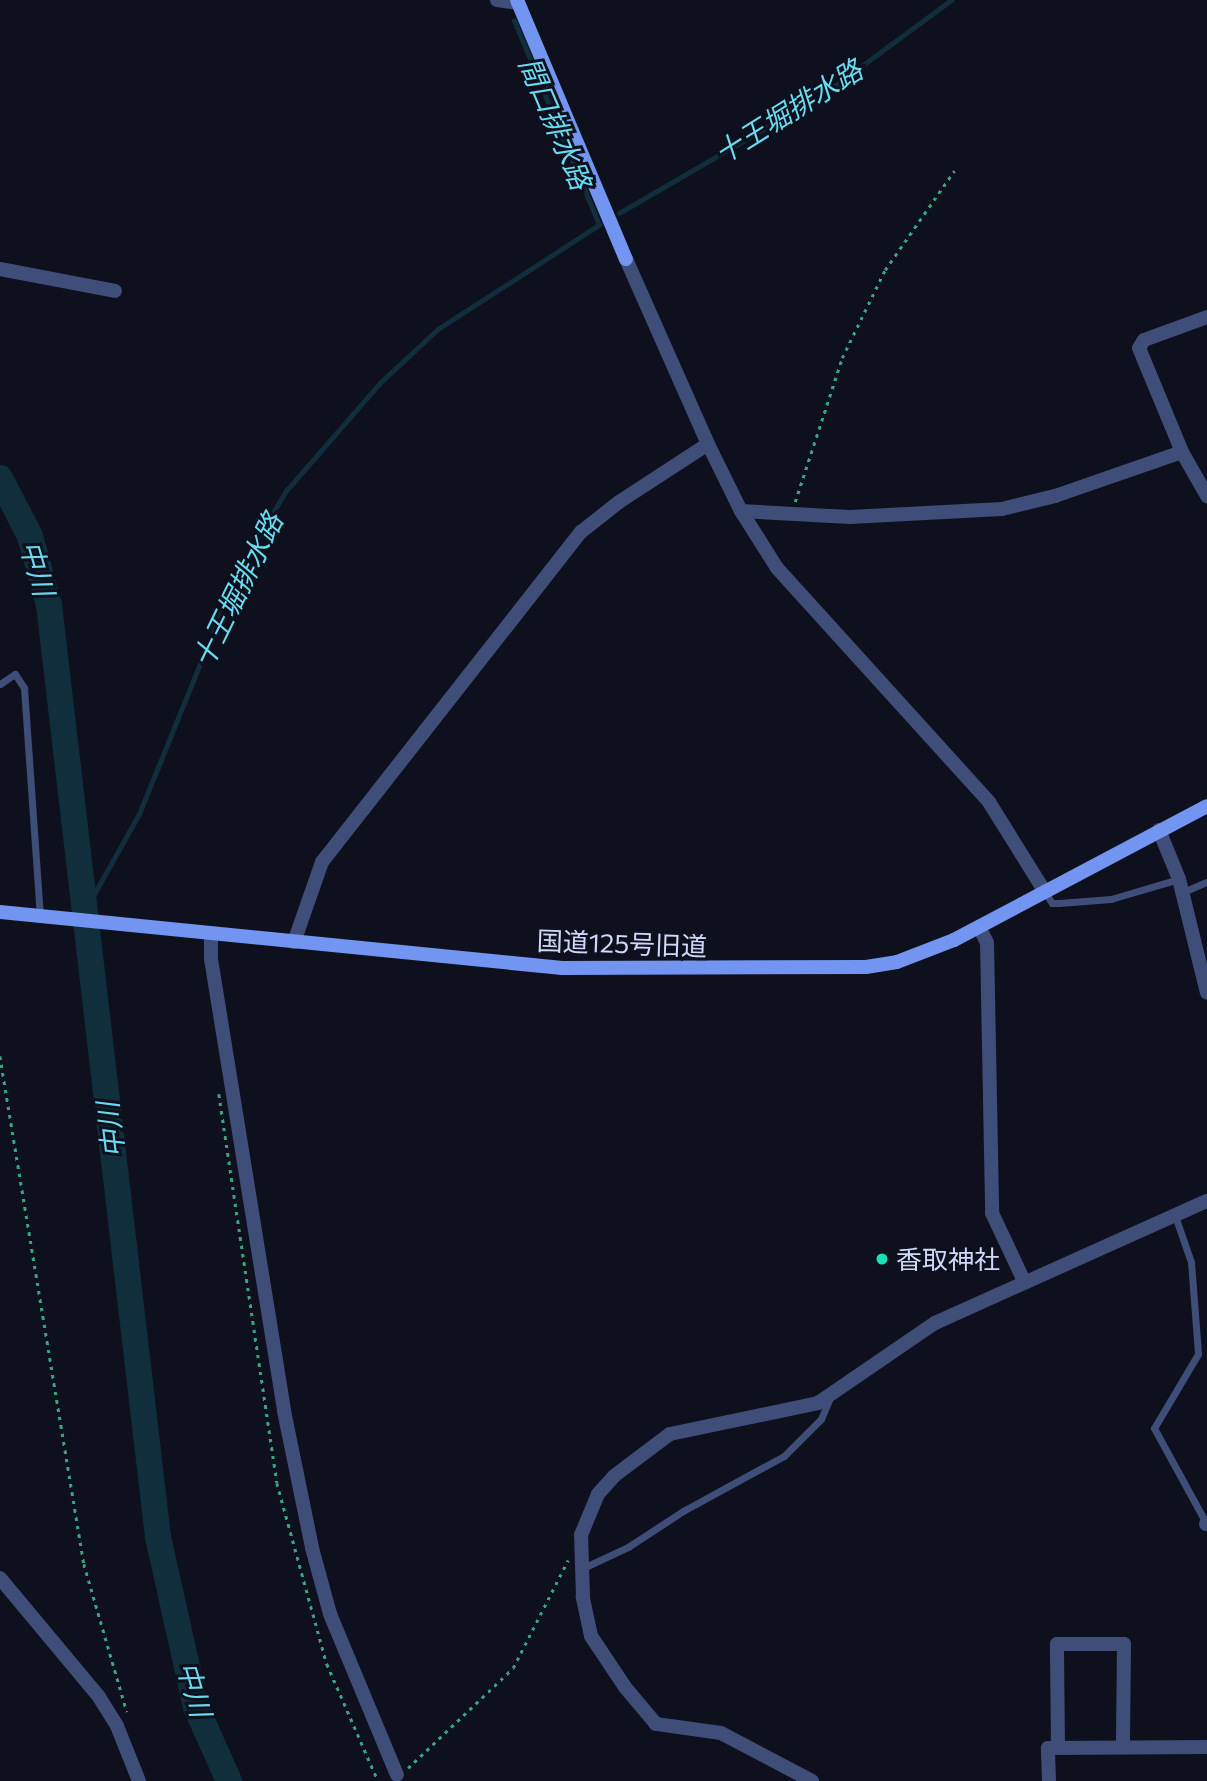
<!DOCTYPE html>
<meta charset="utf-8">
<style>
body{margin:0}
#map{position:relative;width:1207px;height:1781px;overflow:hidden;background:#0e101e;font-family:Commissioner,"Noto Sans JP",sans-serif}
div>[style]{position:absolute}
.stream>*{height:4.5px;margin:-2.25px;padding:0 2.25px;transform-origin:2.25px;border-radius:2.25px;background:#102e3c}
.river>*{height:26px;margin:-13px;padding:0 13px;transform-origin:13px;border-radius:13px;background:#102e3c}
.path>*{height:2.5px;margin-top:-1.25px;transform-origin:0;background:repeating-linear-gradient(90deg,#3aa57d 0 3.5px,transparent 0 8.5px)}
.lane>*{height:7px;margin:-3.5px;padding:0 3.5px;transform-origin:3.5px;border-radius:3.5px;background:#3e4e78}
.street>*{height:14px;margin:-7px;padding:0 7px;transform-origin:7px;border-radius:7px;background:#3e4e78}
.secondary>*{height:14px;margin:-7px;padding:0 7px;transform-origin:7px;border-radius:7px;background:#7195f0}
.dots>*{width:19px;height:19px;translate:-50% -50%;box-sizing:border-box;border:4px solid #0e101e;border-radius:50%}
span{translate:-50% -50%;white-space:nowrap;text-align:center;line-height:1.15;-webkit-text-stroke:6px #0e101e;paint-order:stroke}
.street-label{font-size:26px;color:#d0d8fa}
.poi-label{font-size:26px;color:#d0d8fa}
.left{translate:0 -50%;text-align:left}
.water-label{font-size:28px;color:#69daef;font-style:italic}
</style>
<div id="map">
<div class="stream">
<div style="left:619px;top:213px;width:233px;rotate:-30.1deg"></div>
<div style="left:821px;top:96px;width:162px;rotate:-36.4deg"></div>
<div style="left:84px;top:912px;width:112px;rotate:-60.7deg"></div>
<div style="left:139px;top:814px;width:215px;rotate:-67.9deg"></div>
<div style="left:220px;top:615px;width:79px;rotate:-64.4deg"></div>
<div style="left:254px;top:544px;width:62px;rotate:-58.9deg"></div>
<div style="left:286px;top:491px;width:143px;rotate:-49deg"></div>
<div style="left:380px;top:383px;width:79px;rotate:-43deg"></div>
<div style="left:438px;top:329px;width:192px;rotate:-32.9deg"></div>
<div style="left:599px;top:225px;width:221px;rotate:-112.6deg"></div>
</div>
<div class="river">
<div style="left:0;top:478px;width:65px;rotate:62.7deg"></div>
<div style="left:30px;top:536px;width:72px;rotate:74.6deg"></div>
<div style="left:49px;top:605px;width:938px;rotate:83.33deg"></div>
<div style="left:158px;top:1537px;width:174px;rotate:77.4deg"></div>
<div style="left:196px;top:1707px;width:81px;rotate:66deg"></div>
</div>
<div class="path">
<div style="left:795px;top:502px;width:151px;rotate:-71.9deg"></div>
<div style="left:842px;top:358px;width:98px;rotate:-64deg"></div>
<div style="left:885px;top:270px;width:121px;rotate:-55.1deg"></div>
<div style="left:0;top:1056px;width:515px;rotate:80.61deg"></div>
<div style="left:84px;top:1564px;width:154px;rotate:73.8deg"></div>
<div style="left:219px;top:1094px;width:393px;rotate:81.5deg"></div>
<div style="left:277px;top:1483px;width:188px;rotate:74.6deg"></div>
<div style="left:327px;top:1664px;width:128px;rotate:66.4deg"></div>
<div style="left:408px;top:1768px;width:145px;rotate:-43.6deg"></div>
<div style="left:513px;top:1668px;width:121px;rotate:-63deg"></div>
</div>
<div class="lane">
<div style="left:0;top:684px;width:18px;rotate:-34deg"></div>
<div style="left:15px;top:674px;width:17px;rotate:57deg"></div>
<div style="left:24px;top:688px;width:228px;rotate:86deg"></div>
<div style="left:1045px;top:892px;width:13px;rotate:58deg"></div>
<div style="left:1052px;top:903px;width:7px"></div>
<div style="left:1059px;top:903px;width:52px;rotate:-4.4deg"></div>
<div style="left:1111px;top:899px;width:71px;rotate:-16.4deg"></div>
<div style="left:1183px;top:892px;width:26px;rotate:-23deg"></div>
<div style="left:1174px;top:1213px;width:52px;rotate:70.9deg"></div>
<div style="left:1191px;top:1262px;width:92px;rotate:85.6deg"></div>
<div style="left:1198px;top:1354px;width:86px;rotate:120.7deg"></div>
<div style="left:1154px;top:1428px;width:111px;rotate:61.3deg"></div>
<div style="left:583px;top:1568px;width:50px;rotate:-25deg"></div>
<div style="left:628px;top:1547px;width:66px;rotate:-33.2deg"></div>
<div style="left:683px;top:1511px;width:115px;rotate:-28.6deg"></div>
<div style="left:784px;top:1456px;width:52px;rotate:-45deg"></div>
<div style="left:821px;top:1419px;width:23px;rotate:-67deg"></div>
</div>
<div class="street">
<div style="left:497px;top:0;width:21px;rotate:8deg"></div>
<div style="left:626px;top:259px;width:202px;rotate:66.1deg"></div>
<div style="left:708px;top:444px;width:75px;rotate:63.8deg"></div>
<div style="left:741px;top:511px;width:67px;rotate:57.7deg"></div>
<div style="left:777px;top:568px;width:316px;rotate:47.8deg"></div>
<div style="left:989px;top:802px;width:106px;rotate:58.1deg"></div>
<div style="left:0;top:269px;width:117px;rotate:10.8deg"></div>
<div style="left:1207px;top:317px;width:67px;rotate:159.9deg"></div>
<div style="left:1144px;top:340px;width:9px;rotate:122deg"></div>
<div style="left:1139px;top:348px;width:113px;rotate:67.5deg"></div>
<div style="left:1182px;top:452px;width:51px;rotate:60.4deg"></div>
<div style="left:741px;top:511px;width:109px;rotate:3.2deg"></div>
<div style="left:850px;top:517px;width:152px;rotate:-3deg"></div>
<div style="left:1002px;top:509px;width:55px;rotate:-13.8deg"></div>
<div style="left:1055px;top:496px;width:134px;rotate:-19.1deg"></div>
<div style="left:1159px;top:830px;width:53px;rotate:67.8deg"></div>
<div style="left:1179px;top:879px;width:117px;rotate:76.2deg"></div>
<div style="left:979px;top:927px;width:18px;rotate:63deg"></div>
<div style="left:987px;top:943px;width:270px;rotate:88.9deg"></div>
<div style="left:992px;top:1213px;width:77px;rotate:64.8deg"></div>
<div style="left:211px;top:934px;width:25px;rotate:90deg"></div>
<div style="left:211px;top:959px;width:458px;rotate:80.8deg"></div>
<div style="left:284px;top:1411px;width:140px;rotate:78.4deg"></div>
<div style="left:312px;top:1548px;width:68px;rotate:74.7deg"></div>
<div style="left:330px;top:1614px;width:174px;rotate:67.4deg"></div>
<div style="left:294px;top:942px;width:85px;rotate:-70.7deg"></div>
<div style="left:322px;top:862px;width:420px;rotate:-51.9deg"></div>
<div style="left:581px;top:532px;width:48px;rotate:-38.3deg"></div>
<div style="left:619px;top:502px;width:106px;rotate:-33.1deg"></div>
<div style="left:1206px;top:1524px;width:1px;rotate:-45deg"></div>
<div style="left:0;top:1578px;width:155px;rotate:50.2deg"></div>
<div style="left:99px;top:1697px;width:34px;rotate:58deg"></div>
<div style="left:117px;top:1726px;width:59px;rotate:68.2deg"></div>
<div style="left:1058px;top:1747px;width:103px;rotate:-90.6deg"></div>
<div style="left:1057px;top:1644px;width:67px"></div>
<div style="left:1124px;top:1644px;width:103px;rotate:90.6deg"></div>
<div style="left:812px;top:1781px;width:103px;rotate:-152.2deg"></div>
<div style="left:721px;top:1733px;width:66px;rotate:-172.1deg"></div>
<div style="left:656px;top:1724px;width:48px;rotate:-130deg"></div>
<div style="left:625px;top:1687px;width:61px;rotate:-123.7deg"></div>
<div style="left:591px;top:1636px;width:40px;rotate:-102deg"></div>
<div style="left:583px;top:1597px;width:62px;rotate:-91.8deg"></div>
<div style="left:581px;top:1535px;width:44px;rotate:-67.5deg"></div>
<div style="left:598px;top:1494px;width:24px;rotate:-48deg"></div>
<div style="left:614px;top:1476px;width:70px;rotate:-36.9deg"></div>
<div style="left:670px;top:1434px;width:151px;rotate:-11.8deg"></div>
<div style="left:818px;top:1403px;width:142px;rotate:-34.4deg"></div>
<div style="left:935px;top:1323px;width:298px;rotate:-24.2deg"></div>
<div style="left:1049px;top:1781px;width:33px;rotate:-92deg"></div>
<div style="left:1048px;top:1748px;width:159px;rotate:-0.4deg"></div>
</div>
<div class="secondary">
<div style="left:517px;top:0;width:281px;rotate:67.2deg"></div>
<div style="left:0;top:912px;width:565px;rotate:5.69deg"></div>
<div style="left:562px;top:968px;width:304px;rotate:-0.2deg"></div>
<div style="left:866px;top:967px;width:31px;rotate:-9deg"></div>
<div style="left:897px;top:962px;width:61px;rotate:-21.1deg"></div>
<div style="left:954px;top:940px;width:286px;rotate:-27.9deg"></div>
</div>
<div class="dots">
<div style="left:882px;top:1259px;background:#17dfb6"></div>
</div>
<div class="street-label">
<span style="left:622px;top:943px;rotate:2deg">国道125号旧道</span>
</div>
<div class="poi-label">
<span class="left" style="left:896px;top:1259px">香取神社</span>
</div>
<div class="water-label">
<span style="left:788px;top:111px;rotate:-32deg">十王堀排水路</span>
<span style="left:556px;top:123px;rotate:67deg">間口排水路</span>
<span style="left:38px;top:568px;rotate:74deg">中川</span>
<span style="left:237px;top:590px;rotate:-64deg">十王堀排水路</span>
<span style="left:110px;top:1130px;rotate:-97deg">中川</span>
<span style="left:195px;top:1689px;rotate:74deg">中川</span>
</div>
</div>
